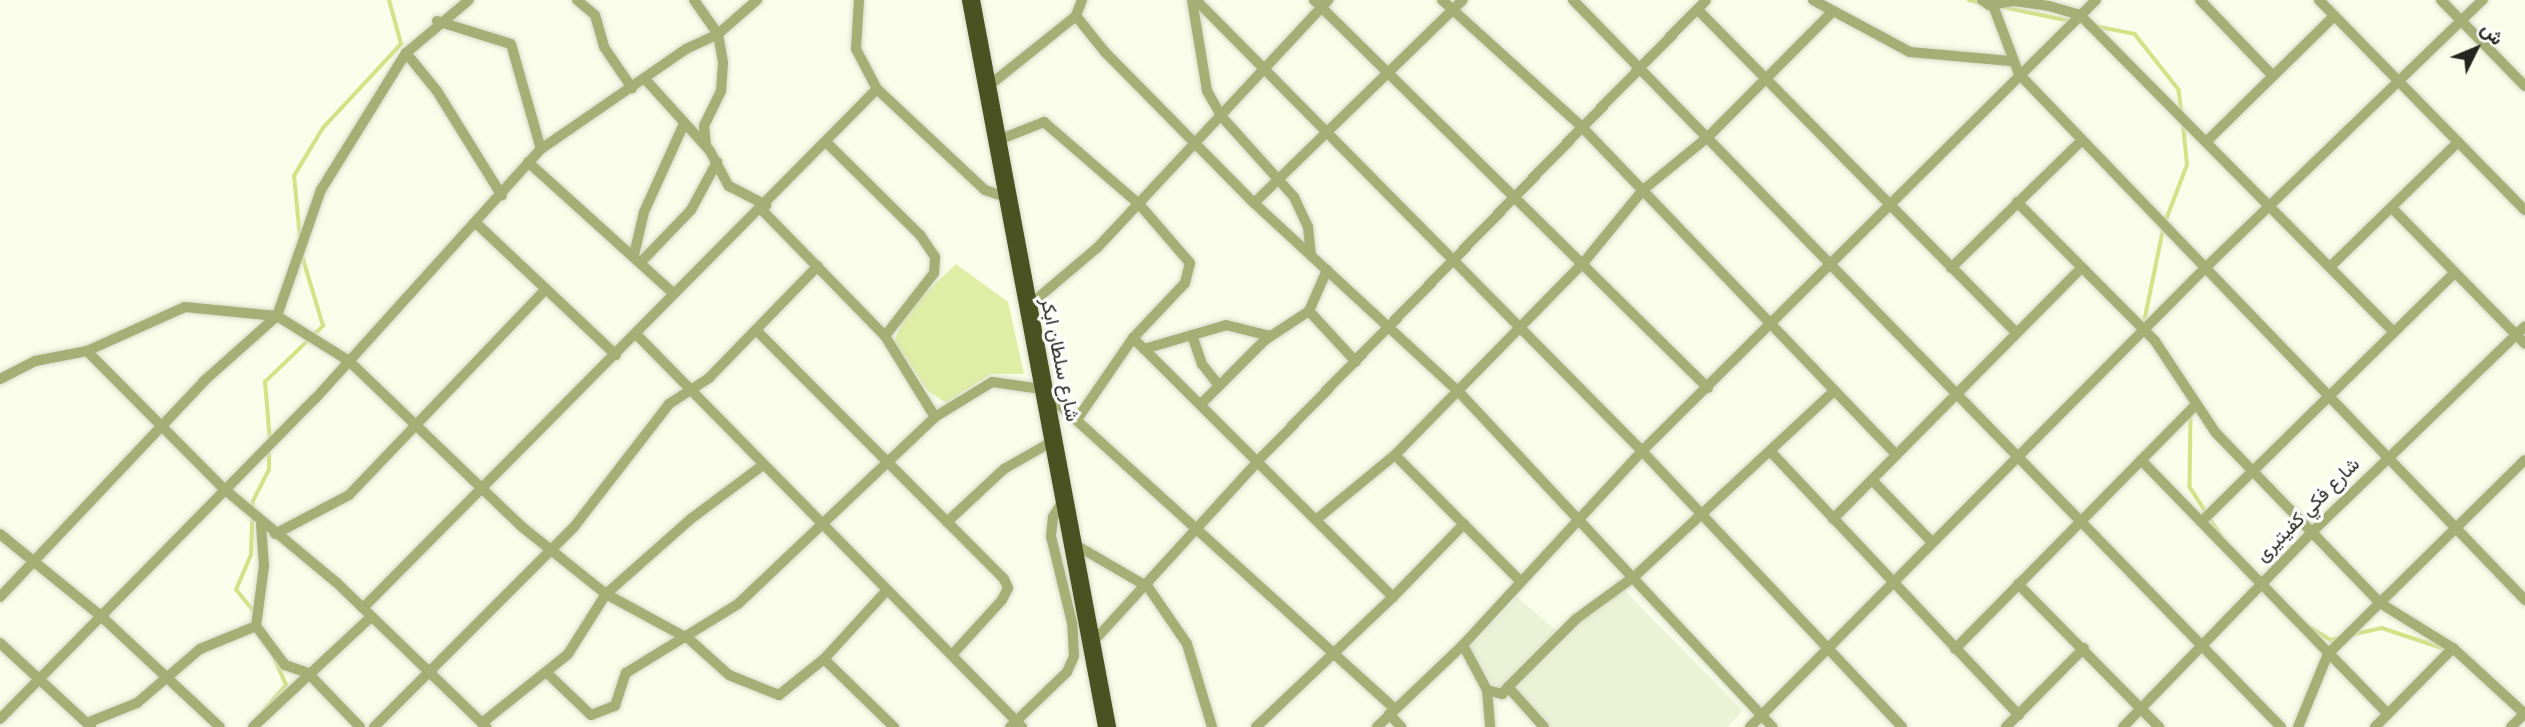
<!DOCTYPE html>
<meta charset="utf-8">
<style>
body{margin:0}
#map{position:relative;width:2525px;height:727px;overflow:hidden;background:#f9fde9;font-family:Overpass,Vazirmatn,sans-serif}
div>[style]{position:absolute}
.built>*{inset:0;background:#ecf2d6}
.green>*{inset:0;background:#e0eda5}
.stream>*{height:3.5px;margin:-1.75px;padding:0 1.75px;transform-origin:1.75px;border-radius:1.75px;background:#d3e286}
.roads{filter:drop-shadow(0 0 2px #d7dac9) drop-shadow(0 0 2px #d7dac9)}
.street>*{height:10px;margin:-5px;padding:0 5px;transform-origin:5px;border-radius:5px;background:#a5af75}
.highway>*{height:18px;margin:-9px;padding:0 9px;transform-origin:9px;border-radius:9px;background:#4b5222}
span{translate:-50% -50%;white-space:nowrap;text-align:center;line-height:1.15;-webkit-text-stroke:6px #fff;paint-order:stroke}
.street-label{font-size:19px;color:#24251e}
.north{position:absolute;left:2441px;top:14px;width:70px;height:70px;-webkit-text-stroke:5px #fff;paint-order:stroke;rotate:47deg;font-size:19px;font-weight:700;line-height:28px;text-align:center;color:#24251e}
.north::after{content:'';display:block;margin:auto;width:24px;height:32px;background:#24251e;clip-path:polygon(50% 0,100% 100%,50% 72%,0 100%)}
</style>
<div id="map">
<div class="built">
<div style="clip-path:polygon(1623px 589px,1743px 711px,1727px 727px,1550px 727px,1513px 687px,1579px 621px)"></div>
<div style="clip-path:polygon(1517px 597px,1560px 634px,1498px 691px,1467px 651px)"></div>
</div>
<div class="green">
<div style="clip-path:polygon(956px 264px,1008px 302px,1024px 374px,991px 374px,946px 403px,928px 391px,894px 341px,907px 311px)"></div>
</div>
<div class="stream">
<div style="left:1969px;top:0;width:12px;rotate:14deg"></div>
<div style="left:2003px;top:7px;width:68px;rotate:11.8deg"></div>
<div style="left:2095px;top:26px;width:41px;rotate:11.3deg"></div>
<div style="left:2135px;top:34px;width:71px;rotate:51.8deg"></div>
<div style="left:2179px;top:90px;width:23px;rotate:83deg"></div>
<div style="left:300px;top:238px;width:62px;rotate:-95.5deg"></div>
<div style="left:294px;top:176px;width:56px;rotate:-58.9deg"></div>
<div style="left:323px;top:128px;width:115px;rotate:-47.1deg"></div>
<div style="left:401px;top:44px;width:46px;rotate:-105.3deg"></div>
<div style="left:2143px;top:327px;width:104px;rotate:-78.4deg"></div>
<div style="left:2164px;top:225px;width:64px;rotate:-69deg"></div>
<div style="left:2187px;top:165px;width:41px;rotate:-95.6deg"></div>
<div style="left:2191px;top:415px;width:72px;rotate:90.8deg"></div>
<div style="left:2190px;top:487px;width:59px;rotate:57.4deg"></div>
<div style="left:270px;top:441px;width:59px;rotate:-94.8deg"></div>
<div style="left:265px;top:382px;width:81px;rotate:-44deg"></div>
<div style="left:323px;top:326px;width:73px;rotate:-106.7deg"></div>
<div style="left:254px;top:612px;width:28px;rotate:-129deg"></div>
<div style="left:236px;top:590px;width:38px;rotate:-67deg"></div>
<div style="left:251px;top:555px;width:54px;rotate:-87.9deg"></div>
<div style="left:253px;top:501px;width:35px;rotate:-63deg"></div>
<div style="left:269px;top:470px;width:21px;rotate:-90deg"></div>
<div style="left:2310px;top:627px;width:25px;rotate:32deg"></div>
<div style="left:2331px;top:640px;width:9px;rotate:-13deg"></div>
<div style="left:2351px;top:635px;width:32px;rotate:-13deg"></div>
<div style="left:2382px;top:628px;width:70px;rotate:18.4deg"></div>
<div style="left:254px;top:722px;width:49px;rotate:-49.1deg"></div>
<div style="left:286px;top:685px;width:34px;rotate:-114deg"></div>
</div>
<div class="roads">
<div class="street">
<div style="left:577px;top:0;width:23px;rotate:40deg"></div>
<div style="left:595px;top:15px;width:33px;rotate:74deg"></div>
<div style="left:604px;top:47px;width:50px;rotate:55.7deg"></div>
<div style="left:694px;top:0;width:42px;rotate:54.8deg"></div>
<div style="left:718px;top:34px;width:29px;rotate:80deg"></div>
<div style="left:723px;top:63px;width:28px;rotate:94deg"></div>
<div style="left:721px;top:91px;width:39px;rotate:116deg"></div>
<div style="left:704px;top:126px;width:20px;rotate:84deg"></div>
<div style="left:859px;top:0;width:49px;rotate:93.5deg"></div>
<div style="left:856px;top:49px;width:45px;rotate:62.3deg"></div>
<div style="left:877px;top:89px;width:148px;rotate:43.1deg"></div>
<div style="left:985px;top:190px;width:21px;rotate:19deg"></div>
<div style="left:1082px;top:0;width:17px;rotate:111deg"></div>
<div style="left:1076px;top:16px;width:46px;rotate:51.1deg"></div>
<div style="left:1105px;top:52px;width:212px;rotate:45.4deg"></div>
<div style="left:1254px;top:203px;width:279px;rotate:42.7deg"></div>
<div style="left:1459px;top:392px;width:459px;rotate:46.9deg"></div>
<div style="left:1192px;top:0;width:92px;rotate:80.6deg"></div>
<div style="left:1207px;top:91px;width:30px;rotate:60deg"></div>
<div style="left:1222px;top:117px;width:108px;rotate:48deg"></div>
<div style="left:1294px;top:197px;width:33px;rotate:65deg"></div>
<div style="left:1308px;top:227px;width:29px;rotate:84deg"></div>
<div style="left:1196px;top:0;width:634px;rotate:45.32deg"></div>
<div style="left:1642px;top:451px;width:379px;rotate:46.7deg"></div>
<div style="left:1314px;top:0;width:553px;rotate:44.56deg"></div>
<div style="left:1442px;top:0;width:188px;rotate:42.2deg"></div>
<div style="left:1581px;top:126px;width:455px;rotate:46.2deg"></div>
<div style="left:1573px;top:0;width:1015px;rotate:45.76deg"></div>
<div style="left:1813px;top:0;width:110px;rotate:28.2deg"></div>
<div style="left:1910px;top:52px;width:101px;rotate:5.1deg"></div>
<div style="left:1982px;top:0;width:9px;rotate:36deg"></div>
<div style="left:1989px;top:5px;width:25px;rotate:-9deg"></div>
<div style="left:2014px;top:1px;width:35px;rotate:8deg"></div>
<div style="left:2049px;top:6px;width:32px;rotate:16deg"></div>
<div style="left:2080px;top:15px;width:445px;rotate:45.3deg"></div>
<div style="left:1991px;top:0;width:79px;rotate:69.3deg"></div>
<div style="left:2019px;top:74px;width:730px;rotate:46.11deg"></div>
<div style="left:2200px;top:0;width:105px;rotate:46.2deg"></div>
<div style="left:2319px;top:0;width:294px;rotate:45.6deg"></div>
<div style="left:2441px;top:0;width:120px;rotate:45.7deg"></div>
<div style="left:1698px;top:10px;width:452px;rotate:45.4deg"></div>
<div style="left:437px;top:21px;width:77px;rotate:17.3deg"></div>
<div style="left:511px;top:44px;width:109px;rotate:74.1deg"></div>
<div style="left:406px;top:53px;width:49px;rotate:50.8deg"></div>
<div style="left:437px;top:91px;width:123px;rotate:58.2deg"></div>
<div style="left:645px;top:79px;width:97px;rotate:47.9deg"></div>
<div style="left:710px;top:151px;width:40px;rotate:62deg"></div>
<div style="left:729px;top:186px;width:42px;rotate:27.2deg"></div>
<div style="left:986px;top:88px;width:115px;rotate:-38.7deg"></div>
<div style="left:996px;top:141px;width:52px;rotate:-21.6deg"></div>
<div style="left:1044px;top:122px;width:125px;rotate:40.8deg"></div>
<div style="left:1139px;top:204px;width:78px;rotate:49.2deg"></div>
<div style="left:1190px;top:263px;width:21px;rotate:104deg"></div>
<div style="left:1185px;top:283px;width:76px;rotate:133.4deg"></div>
<div style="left:1133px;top:338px;width:97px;rotate:124.5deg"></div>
<div style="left:2206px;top:142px;width:180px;rotate:-44.5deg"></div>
<div style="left:528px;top:162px;width:195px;rotate:42.1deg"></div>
<div style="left:2017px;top:202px;width:196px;rotate:45.2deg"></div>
<div style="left:2155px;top:341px;width:110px;rotate:56.5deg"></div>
<div style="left:2216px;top:433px;width:236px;rotate:46deg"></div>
<div style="left:2380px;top:603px;width:86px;rotate:31.7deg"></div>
<div style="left:2453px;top:648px;width:98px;rotate:42.5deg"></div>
<div style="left:1254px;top:203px;width:291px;rotate:-44.2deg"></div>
<div style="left:2392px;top:208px;width:190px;rotate:45.6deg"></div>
<div style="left:762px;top:210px;width:176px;rotate:45.7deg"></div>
<div style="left:477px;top:224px;width:191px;rotate:43.3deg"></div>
<div style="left:634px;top:255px;width:44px;rotate:-76.9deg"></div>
<div style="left:644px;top:212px;width:97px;rotate:-65.6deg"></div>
<div style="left:641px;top:262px;width:72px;rotate:-46.1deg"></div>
<div style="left:691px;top:210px;width:55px;rotate:-61.6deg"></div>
<div style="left:2330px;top:267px;width:179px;rotate:-44.3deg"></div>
<div style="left:1951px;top:268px;width:183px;rotate:-44.3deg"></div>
<div style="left:1026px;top:308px;width:94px;rotate:-40.3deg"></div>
<div style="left:1098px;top:247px;width:338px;rotate:-47deg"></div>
<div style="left:1309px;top:311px;width:69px;rotate:47.3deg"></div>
<div style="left:757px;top:331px;width:350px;rotate:45.1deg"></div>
<div style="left:1004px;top:579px;width:10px;rotate:66deg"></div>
<div style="left:1008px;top:588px;width:13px;rotate:117deg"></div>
<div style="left:1002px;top:600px;width:74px;rotate:132.3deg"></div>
<div style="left:636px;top:334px;width:551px;rotate:45.51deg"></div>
<div style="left:1192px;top:335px;width:35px;rotate:-16deg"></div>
<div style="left:1226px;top:325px;width:45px;rotate:14deg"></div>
<div style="left:1133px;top:338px;width:367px;rotate:44.9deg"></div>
<div style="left:1393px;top:597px;width:102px;rotate:-45.8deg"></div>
<div style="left:1144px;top:349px;width:50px;rotate:-16.3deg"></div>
<div style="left:1192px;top:335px;width:31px;rotate:71deg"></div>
<div style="left:1202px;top:364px;width:28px;rotate:52deg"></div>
<div style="left:87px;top:351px;width:193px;rotate:45.2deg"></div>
<div style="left:223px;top:488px;width:147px;rotate:39.8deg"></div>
<div style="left:336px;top:582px;width:209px;rotate:44deg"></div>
<div style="left:0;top:379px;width:39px;rotate:-27deg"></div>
<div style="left:35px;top:361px;width:53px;rotate:-10.9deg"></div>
<div style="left:87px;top:351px;width:107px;rotate:-24.2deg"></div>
<div style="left:185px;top:307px;width:92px;rotate:5.6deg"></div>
<div style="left:277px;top:316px;width:85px;rotate:32deg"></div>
<div style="left:349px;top:361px;width:238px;rotate:43.8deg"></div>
<div style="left:521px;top:526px;width:109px;rotate:38.7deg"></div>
<div style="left:606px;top:594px;width:94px;rotate:28.5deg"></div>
<div style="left:689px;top:639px;width:54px;rotate:42deg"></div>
<div style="left:729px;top:675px;width:54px;rotate:21.8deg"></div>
<div style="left:779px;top:695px;width:58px;rotate:-38.7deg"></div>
<div style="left:824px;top:659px;width:93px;rotate:-47.6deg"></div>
<div style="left:1201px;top:404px;width:91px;rotate:-45deg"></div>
<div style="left:1265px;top:340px;width:53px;rotate:-33.4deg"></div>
<div style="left:1309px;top:311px;width:45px;rotate:-66.3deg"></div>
<div style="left:935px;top:417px;width:67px;rotate:-31.6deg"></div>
<div style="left:992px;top:382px;width:50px;rotate:8deg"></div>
<div style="left:1042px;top:389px;width:475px;rotate:42.2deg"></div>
<div style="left:1770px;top:451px;width:363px;rotate:46.7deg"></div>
<div style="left:1395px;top:455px;width:177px;rotate:45.2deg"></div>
<div style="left:2141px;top:460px;width:354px;rotate:45.8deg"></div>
<div style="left:1872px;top:480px;width:85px;rotate:46deg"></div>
<div style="left:1317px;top:519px;width:101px;rotate:-39.4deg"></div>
<div style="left:1395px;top:455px;width:270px;rotate:-45.6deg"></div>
<div style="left:1584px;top:262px;width:93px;rotate:-50.7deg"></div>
<div style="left:1643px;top:190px;width:84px;rotate:-39.2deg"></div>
<div style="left:1708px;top:137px;width:177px;rotate:-45.2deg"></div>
<div style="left:1833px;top:519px;width:353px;rotate:-45.3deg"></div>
<div style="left:947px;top:522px;width:78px;rotate:-42.9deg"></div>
<div style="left:1004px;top:469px;width:56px;rotate:-29.7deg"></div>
<div style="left:2201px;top:522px;width:355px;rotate:-44.5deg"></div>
<div style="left:0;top:534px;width:132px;rotate:39.1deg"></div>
<div style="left:102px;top:617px;width:161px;rotate:43deg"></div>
<div style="left:275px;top:534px;width:84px;rotate:-27.8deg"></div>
<div style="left:349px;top:495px;width:285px;rotate:-46.3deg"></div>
<div style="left:1074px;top:544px;width:86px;rotate:30.2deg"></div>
<div style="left:1148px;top:587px;width:69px;rotate:55.6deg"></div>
<div style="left:1187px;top:644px;width:87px;rotate:73.2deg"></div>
<div style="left:2018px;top:584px;width:201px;rotate:45.4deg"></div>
<div style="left:0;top:597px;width:297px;rotate:-46.6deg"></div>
<div style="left:204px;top:381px;width:98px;rotate:-41.7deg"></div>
<div style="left:277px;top:316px;width:133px;rotate:-70.8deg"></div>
<div style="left:321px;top:190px;width:161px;rotate:-58.2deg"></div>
<div style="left:406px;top:53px;width:82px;rotate:-40.1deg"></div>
<div style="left:363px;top:608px;width:730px;rotate:-45.28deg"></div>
<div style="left:256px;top:626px;width:61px;rotate:-82.4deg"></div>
<div style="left:264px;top:566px;width:42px;rotate:-94.1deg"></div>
<div style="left:0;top:643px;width:124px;rotate:42.7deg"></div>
<div style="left:1092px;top:643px;width:248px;rotate:-47.6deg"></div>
<div style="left:1259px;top:460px;width:641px;rotate:-45.82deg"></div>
<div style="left:1463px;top:645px;width:51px;rotate:61.9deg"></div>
<div style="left:1487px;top:690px;width:16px;rotate:15deg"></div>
<div style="left:1502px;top:694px;width:9px;rotate:-49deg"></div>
<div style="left:1508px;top:687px;width:54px;rotate:48deg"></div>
<div style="left:1955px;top:649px;width:343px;rotate:-45.4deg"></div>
<div style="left:824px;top:659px;width:98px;rotate:44.2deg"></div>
<div style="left:546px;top:672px;width:62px;rotate:43.7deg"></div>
<div style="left:591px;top:715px;width:26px;rotate:-21deg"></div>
<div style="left:615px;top:706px;width:35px;rotate:-72deg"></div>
<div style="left:626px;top:673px;width:132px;rotate:-31.6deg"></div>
<div style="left:738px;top:604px;width:272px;rotate:-43.5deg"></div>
<div style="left:935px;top:417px;width:95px;rotate:-121.7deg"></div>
<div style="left:885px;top:336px;width:80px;rotate:-52.1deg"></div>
<div style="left:934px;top:273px;width:16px;rotate:-86deg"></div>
<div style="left:935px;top:257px;width:27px;rotate:-124deg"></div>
<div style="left:920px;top:235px;width:132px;rotate:-135.3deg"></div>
<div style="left:1508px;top:687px;width:96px;rotate:-45deg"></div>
<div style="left:1576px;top:619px;width:73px;rotate:-36.1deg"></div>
<div style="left:1635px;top:576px;width:272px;rotate:-42.9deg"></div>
<div style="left:1487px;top:690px;width:37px;rotate:85deg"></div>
<div style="left:1389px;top:714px;width:18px;rotate:47deg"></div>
<div style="left:0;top:719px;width:449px;rotate:-45.5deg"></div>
<div style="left:315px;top:399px;width:337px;rotate:-47.9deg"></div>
<div style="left:541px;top:149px;width:176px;rotate:-34.6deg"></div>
<div style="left:686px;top:49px;width:35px;rotate:-25deg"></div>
<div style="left:718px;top:34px;width:52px;rotate:-41.1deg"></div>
<div style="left:87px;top:723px;width:54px;rotate:-21.8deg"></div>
<div style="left:137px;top:703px;width:83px;rotate:-40.6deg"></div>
<div style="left:200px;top:649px;width:61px;rotate:-22.3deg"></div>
<div style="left:256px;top:626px;width:49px;rotate:53.4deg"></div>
<div style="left:285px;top:665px;width:24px;rotate:19deg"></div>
<div style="left:308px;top:673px;width:75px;rotate:46.1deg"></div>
<div style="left:482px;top:723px;width:110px;rotate:-38.7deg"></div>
<div style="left:568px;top:654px;width:71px;rotate:-57.7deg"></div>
<div style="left:606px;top:594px;width:115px;rotate:-41.5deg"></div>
<div style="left:692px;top:518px;width:89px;rotate:-36.7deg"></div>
<div style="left:253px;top:727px;width:161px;rotate:-43deg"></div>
<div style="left:374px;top:727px;width:283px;rotate:-45deg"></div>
<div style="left:574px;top:527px;width:155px;rotate:-52.3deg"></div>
<div style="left:669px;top:404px;width:48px;rotate:-33deg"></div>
<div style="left:709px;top:378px;width:156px;rotate:-45.8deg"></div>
<div style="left:1010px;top:727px;width:79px;rotate:-44deg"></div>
<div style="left:1067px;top:672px;width:17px;rotate:-66deg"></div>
<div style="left:1074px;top:656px;width:33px;rotate:-93deg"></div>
<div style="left:1072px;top:623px;width:89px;rotate:-103.6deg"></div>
<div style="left:1051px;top:536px;width:19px;rotate:-84deg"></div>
<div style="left:1053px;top:517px;width:19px;rotate:-58deg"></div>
<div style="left:1256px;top:727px;width:189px;rotate:-43.5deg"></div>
<div style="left:1377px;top:727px;width:119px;rotate:-43.6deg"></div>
<div style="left:1463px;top:645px;width:264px;rotate:-47.3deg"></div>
<div style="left:1642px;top:451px;width:640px;rotate:-44.81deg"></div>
<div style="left:1750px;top:727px;width:645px;rotate:-45.25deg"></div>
<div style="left:2204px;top:269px;width:388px;rotate:-44deg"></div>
<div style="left:2006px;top:727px;width:111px;rotate:-45.4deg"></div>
<div style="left:2123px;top:727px;width:272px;rotate:-45.9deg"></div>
<div style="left:2312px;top:532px;width:296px;rotate:-44deg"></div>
<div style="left:2298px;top:727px;width:79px;rotate:-67.7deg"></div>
<div style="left:2328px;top:654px;width:276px;rotate:-44.6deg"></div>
<div style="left:2375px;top:727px;width:111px;rotate:-45.4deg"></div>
<div style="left:2511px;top:727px;width:20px;rotate:-45deg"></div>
</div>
<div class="highway">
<div style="left:971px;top:0;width:740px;rotate:79.4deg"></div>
</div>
</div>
<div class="street-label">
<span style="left:1058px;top:360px;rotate:78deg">شارع سلطان ابكر</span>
<span style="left:2309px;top:511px;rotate:-45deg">شارع فكي كفيتيرى</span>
</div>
<div class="north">ش</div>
</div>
